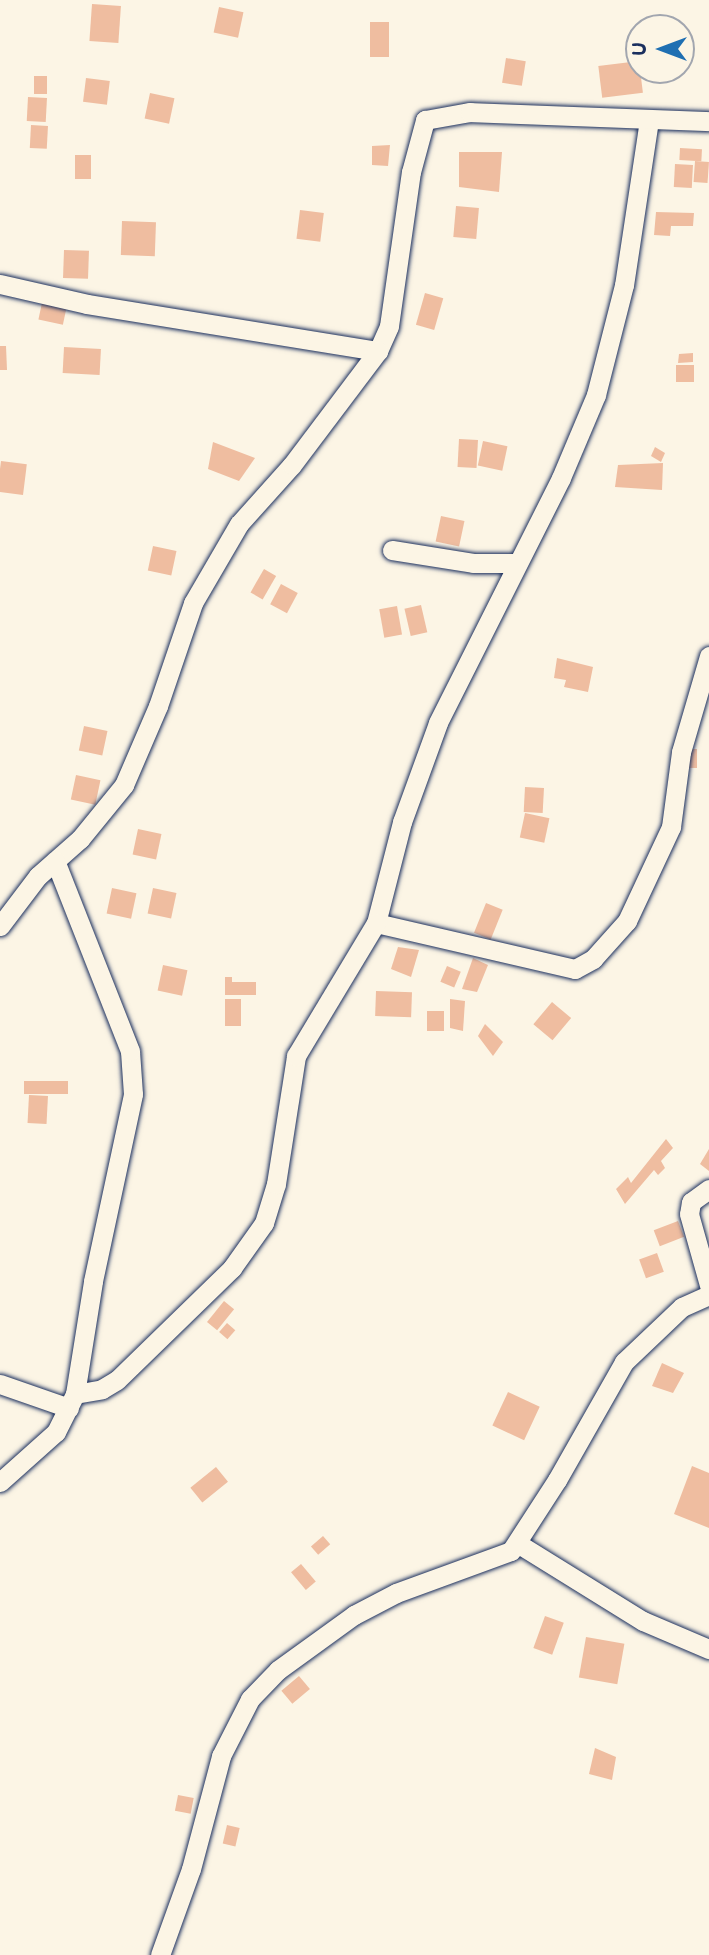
<!DOCTYPE html>
<style>
body{margin:0}
#map{position:relative;width:709px;height:1955px;overflow:hidden;background:#fcf5e5;font-family:"Balsamiq Sans",sans-serif}
div>[style]{position:absolute}
.building>*{inset:0;background:#efbda0;transform-origin:0 0}
.roads{filter:drop-shadow(0 0 2px #1b2f5e) drop-shadow(0 0 2px #1b2f5e)}
.minor>*{height:19px;margin:-9.5px;padding:0 9.5px;transform-origin:9.5px;border-radius:9.5px;background:#fcf5e5}
span{translate:-50% -50%;white-space:nowrap;text-align:center;line-height:1.15;-webkit-text-stroke:7px #fcf5e5;paint-order:stroke}
.north{position:absolute;left:625px;top:14px;width:70px;height:70px;box-sizing:border-box;background:#fcf5e5;border:2px solid #a2a6af;border-radius:50%;rotate:270deg;font-size:19px;font-weight:700;line-height:28px;text-align:center;color:#1b2f5e}
.north::after{content:'';display:block;margin:auto;width:24px;height:32px;background:#1f6fb2;clip-path:polygon(50% 0,100% 100%,50% 72%,0 100%)}
</style>
<div id="map">
<div class="building">
<div style="left:92px;top:4px;width:29px;height:37px;rotate:4deg"></div>
<div style="left:219px;top:7px;width:25px;height:26px;rotate:12deg"></div>
<div style="left:370px;top:22px;width:19px;height:35px"></div>
<div style="left:506px;top:58px;width:20px;height:25px;rotate:9deg"></div>
<div style="left:639px;top:61px;width:32px;height:41px;rotate:83deg"></div>
<div style="left:34px;top:76px;width:13px;height:18px"></div>
<div style="left:86px;top:78px;width:24px;height:24px;rotate:7deg"></div>
<div style="left:150px;top:93px;width:25px;height:26px;rotate:12deg"></div>
<div style="left:28px;top:97px;width:19px;height:24px;rotate:3deg"></div>
<div style="left:31px;top:125px;width:17px;height:23px;rotate:3deg"></div>
<div style="clip-path:polygon(390px 145px,388px 166px,372px 165px,372px 146px)"></div>
<div style="left:680px;top:148px;width:22px;height:12px;rotate:3deg"></div>
<div style="clip-path:polygon(459px 152px,502px 152px,499px 192px,459px 187px)"></div>
<div style="left:75px;top:155px;width:16px;height:24px"></div>
<div style="left:695px;top:161px;width:14px;height:21px;rotate:4deg"></div>
<div style="left:675px;top:164px;width:18px;height:23px;rotate:3deg"></div>
<div style="left:456px;top:206px;width:23px;height:31px;rotate:5deg"></div>
<div style="left:300px;top:210px;width:24px;height:29px;rotate:7deg"></div>
<div style="clip-path:polygon(656px 212px,694px 213px,693px 226px,671px 226px,670px 236px,654px 235px)"></div>
<div style="left:122px;top:221px;width:34px;height:34px;rotate:2deg"></div>
<div style="left:64px;top:250px;width:25px;height:28px;rotate:2deg"></div>
<div style="left:425px;top:293px;width:19px;height:33px;rotate:16deg"></div>
<div style="left:43px;top:298px;width:25px;height:22px;rotate:12deg"></div>
<div style="clip-path:polygon(0 346px,6px 346px,7px 370px,0 370px)"></div>
<div style="left:64px;top:347px;width:37px;height:26px;rotate:3deg"></div>
<div style="clip-path:polygon(693px 353px,693px 362px,678px 363px,679px 354px)"></div>
<div style="left:676px;top:365px;width:18px;height:17px"></div>
<div style="left:459px;top:439px;width:19px;height:28px;rotate:3deg"></div>
<div style="left:483px;top:441px;width:25px;height:25px;rotate:12deg"></div>
<div style="clip-path:polygon(213px 442px,255px 458px,239px 481px,208px 469px)"></div>
<div style="clip-path:polygon(655px 447px,665px 453px,661px 462px,651px 456px)"></div>
<div style="left:1px;top:461px;width:26px;height:31px;rotate:7deg"></div>
<div style="clip-path:polygon(663px 463px,662px 490px,615px 487px,618px 465px)"></div>
<div style="left:441px;top:516px;width:24px;height:26px;rotate:12deg"></div>
<div style="left:153px;top:546px;width:24px;height:25px;rotate:12deg"></div>
<div style="left:264px;top:569px;width:14px;height:27px;rotate:30deg"></div>
<div style="left:281px;top:584px;width:19px;height:23px;rotate:28deg"></div>
<div style="left:421px;top:605px;width:28px;height:17px;rotate:77deg"></div>
<div style="left:397px;top:606px;width:29px;height:18px;rotate:80deg"></div>
<div style="clip-path:polygon(557px 658px,593px 667px,588px 692px,564px 687px,566px 680px,554px 678px)"></div>
<div style="left:84px;top:726px;width:24px;height:25px;rotate:12deg"></div>
<div style="left:684px;top:749px;width:13px;height:19px"></div>
<div style="left:76px;top:775px;width:25px;height:25px;rotate:12deg"></div>
<div style="left:525px;top:787px;width:19px;height:25px;rotate:3deg"></div>
<div style="left:525px;top:813px;width:25px;height:25px;rotate:12deg"></div>
<div style="left:138px;top:829px;width:24px;height:26px;rotate:12deg"></div>
<div style="left:112px;top:888px;width:25px;height:26px;rotate:12deg"></div>
<div style="left:153px;top:888px;width:24px;height:26px;rotate:12deg"></div>
<div style="left:486px;top:903px;width:18px;height:32px;rotate:22deg"></div>
<div style="clip-path:polygon(398px 947px,419px 950px,411px 977px,391px 969px)"></div>
<div style="clip-path:polygon(473px 958px,488px 965px,477px 992px,462px 989px)"></div>
<div style="left:163px;top:965px;width:25px;height:26px;rotate:12deg"></div>
<div style="left:447px;top:966px;width:15px;height:17px;rotate:23deg"></div>
<div style="clip-path:polygon(225px 977px,232px 977px,232px 982px,256px 982px,256px 995px,225px 995px)"></div>
<div style="left:376px;top:991px;width:36px;height:25px;rotate:2deg"></div>
<div style="left:225px;top:999px;width:16px;height:27px"></div>
<div style="clip-path:polygon(450px 999px,465px 1001px,463px 1031px,450px 1028px)"></div>
<div style="left:552px;top:1002px;width:25px;height:29px;rotate:40deg"></div>
<div style="left:427px;top:1011px;width:17px;height:20px"></div>
<div style="clip-path:polygon(485px 1024px,503px 1042px,493px 1056px,478px 1036px)"></div>
<div style="left:24px;top:1081px;width:44px;height:13px"></div>
<div style="left:29px;top:1095px;width:19px;height:28px;rotate:3deg"></div>
<div style="clip-path:polygon(666px 1139px,673px 1148px,661px 1161px,665px 1168px,658px 1175px,654px 1170px,625px 1204px,616px 1189px,628px 1177px,631px 1183px)"></div>
<div style="clip-path:polygon(709px 1149px,709px 1171px,700px 1164px)"></div>
<div style="left:678px;top:1221px;width:17px;height:26px;rotate:69deg"></div>
<div style="left:657px;top:1253px;width:20px;height:19px;rotate:70deg"></div>
<div style="left:224px;top:1301px;width:13px;height:27px;rotate:39deg"></div>
<div style="left:227px;top:1323px;width:11px;height:12px;rotate:41deg"></div>
<div style="clip-path:polygon(662px 1363px,684px 1373px,673px 1393px,652px 1386px)"></div>
<div style="left:508px;top:1392px;width:35px;height:37px;rotate:25deg"></div>
<div style="clip-path:polygon(692px 1466px,709px 1473px,709px 1528px,674px 1514px)"></div>
<div style="left:216px;top:1467px;width:19px;height:33px;rotate:51deg"></div>
<div style="left:323px;top:1536px;width:11px;height:16px;rotate:49deg"></div>
<div style="left:301px;top:1564px;width:23px;height:13px;rotate:50deg"></div>
<div style="left:545px;top:1616px;width:20px;height:34px;rotate:20deg"></div>
<div style="left:586px;top:1637px;width:39px;height:41px;rotate:10deg"></div>
<div style="left:299px;top:1676px;width:17px;height:23px;rotate:50deg"></div>
<div style="clip-path:polygon(595px 1748px,616px 1757px,612px 1780px,589px 1774px)"></div>
<div style="left:178px;top:1795px;width:16px;height:16px;rotate:11deg"></div>
<div style="left:227px;top:1825px;width:13px;height:19px;rotate:13deg"></div>
</div>
<div class="roads">
<div class="minor">
<div style="left:649px;top:120px;width:167px;rotate:98.6deg"></div>
<div style="left:624px;top:285px;width:114px;rotate:104.3deg"></div>
<div style="left:596px;top:395px;width:90px;rotate:112.9deg"></div>
<div style="left:561px;top:478px;width:274px;rotate:116.7deg"></div>
<div style="left:438px;top:723px;width:105px;rotate:110deg"></div>
<div style="left:402px;top:822px;width:104px;rotate:104.4deg"></div>
<div style="left:376px;top:923px;width:204px;rotate:13deg"></div>
<div style="left:575px;top:969px;width:21px;rotate:-29deg"></div>
<div style="left:593px;top:959px;width:51px;rotate:-48.2deg"></div>
<div style="left:627px;top:921px;width:104px;rotate:-64.9deg"></div>
<div style="left:671px;top:827px;width:76px;rotate:-82.4deg"></div>
<div style="left:681px;top:752px;width:100px;rotate:-73.7deg"></div>
<div style="left:0;top:284px;width:89px;rotate:12.9deg"></div>
<div style="left:87px;top:304px;width:295px;rotate:9.2deg"></div>
<div style="left:378px;top:351px;width:27px;rotate:-66deg"></div>
<div style="left:389px;top:326px;width:156px;rotate:-81.9deg"></div>
<div style="left:411px;top:172px;width:54px;rotate:-74.9deg"></div>
<div style="left:425px;top:120px;width:46px;rotate:-10.1deg"></div>
<div style="left:470px;top:112px;width:239px;rotate:2.2deg"></div>
<div style="left:392px;top:550px;width:82px;rotate:9.1deg"></div>
<div style="left:473px;top:563px;width:44px"></div>
<div style="left:0;top:926px;width:63px;rotate:-52.8deg"></div>
<div style="left:38px;top:876px;width:56px;rotate:-41.4deg"></div>
<div style="left:80px;top:839px;width:70px;rotate:-50.8deg"></div>
<div style="left:124px;top:785px;width:86px;rotate:-66.7deg"></div>
<div style="left:158px;top:706px;width:109px;rotate:-71.2deg"></div>
<div style="left:193px;top:603px;width:91px;rotate:-59.8deg"></div>
<div style="left:239px;top:524px;width:79px;rotate:-48.1deg"></div>
<div style="left:292px;top:465px;width:143px;rotate:-53deg"></div>
<div style="left:709px;top:1189px;width:22px;rotate:144deg"></div>
<div style="left:691px;top:1202px;width:12px;rotate:99deg"></div>
<div style="left:689px;top:1214px;width:74px;rotate:74.3deg"></div>
<div style="left:0;top:1384px;width:73px;rotate:19.2deg"></div>
<div style="left:75px;top:1394px;width:27px;rotate:-10deg"></div>
<div style="left:102px;top:1389px;width:17px;rotate:-31deg"></div>
<div style="left:117px;top:1380px;width:161px;rotate:-44.2deg"></div>
<div style="left:232px;top:1268px;width:55px;rotate:-54.6deg"></div>
<div style="left:264px;top:1223px;width:41px;rotate:-72.9deg"></div>
<div style="left:276px;top:1184px;width:130px;rotate:-81.1deg"></div>
<div style="left:296px;top:1056px;width:155px;rotate:-59deg"></div>
<div style="left:0;top:1482px;width:75px;rotate:-41.8deg"></div>
<div style="left:56px;top:1432px;width:42px;rotate:-63.4deg"></div>
<div style="left:75px;top:1394px;width:114px;rotate:-80.9deg"></div>
<div style="left:93px;top:1281px;width:191px;rotate:-77.9deg"></div>
<div style="left:133px;top:1094px;width:43px;rotate:-94deg"></div>
<div style="left:130px;top:1051px;width:204px;rotate:-111.5deg"></div>
<div style="left:517px;top:1543px;width:148px;rotate:31.8deg"></div>
<div style="left:643px;top:1621px;width:72px;rotate:23deg"></div>
<div style="left:160px;top:1955px;width:91px;rotate:-70.2deg"></div>
<div style="left:191px;top:1869px;width:117px;rotate:-75.1deg"></div>
<div style="left:221px;top:1756px;width:64px;rotate:-63deg"></div>
<div style="left:250px;top:1699px;width:40px;rotate:-46deg"></div>
<div style="left:278px;top:1670px;width:94px;rotate:-35.9deg"></div>
<div style="left:354px;top:1615px;width:47px;rotate:-27.6deg"></div>
<div style="left:396px;top:1593px;width:122px;rotate:-20.1deg"></div>
<div style="left:511px;top:1551px;width:85px;rotate:-57.1deg"></div>
<div style="left:557px;top:1480px;width:136px;rotate:-60.4deg"></div>
<div style="left:624px;top:1362px;width:80px;rotate:-43.5deg"></div>
<div style="left:682px;top:1307px;width:30px;rotate:-24deg"></div>
</div>
</div>
<div class="north">U</div>
</div>
